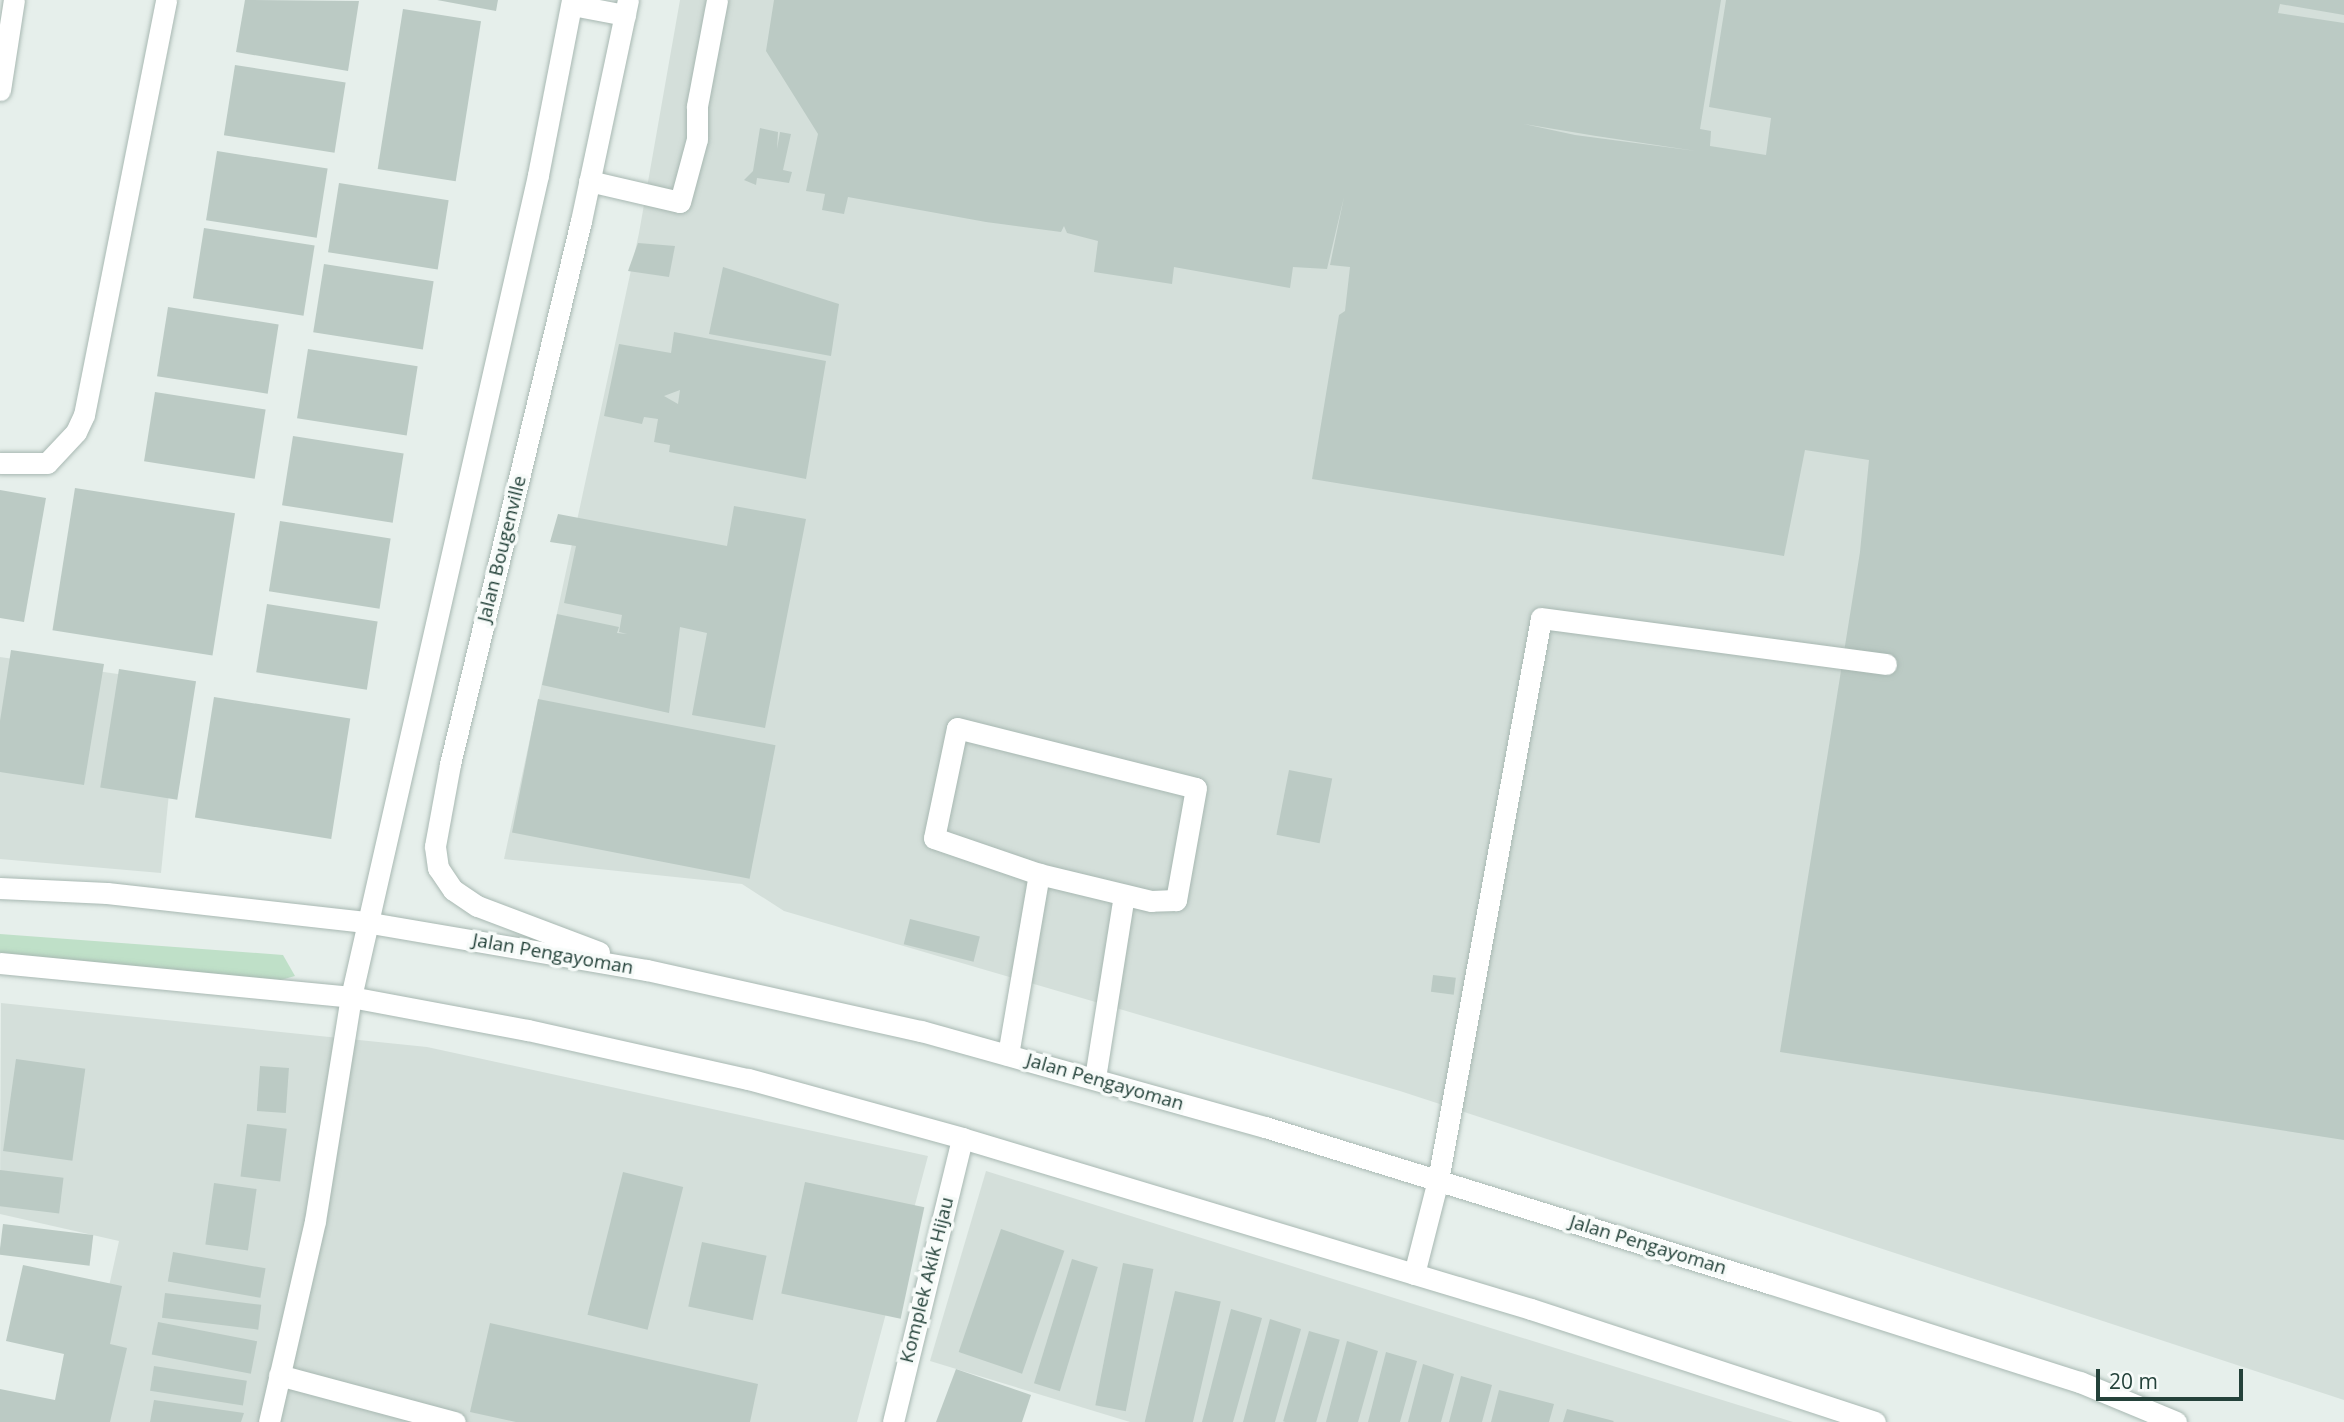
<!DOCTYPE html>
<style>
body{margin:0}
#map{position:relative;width:2344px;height:1422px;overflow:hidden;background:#e6efeb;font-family:"Open Sans",sans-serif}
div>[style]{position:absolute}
.built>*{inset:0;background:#d4dfda}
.green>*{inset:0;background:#bfe0c8}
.building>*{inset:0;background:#bbcac4;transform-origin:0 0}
.roads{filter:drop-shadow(0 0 2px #a8b8b2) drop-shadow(0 0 2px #a8b8b2)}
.lane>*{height:21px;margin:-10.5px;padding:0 10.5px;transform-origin:10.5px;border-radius:10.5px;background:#fff}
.street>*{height:21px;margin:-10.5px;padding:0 10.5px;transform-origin:10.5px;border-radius:10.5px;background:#fff}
.secondary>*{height:21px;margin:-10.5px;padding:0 10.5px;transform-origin:10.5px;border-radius:10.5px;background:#fff}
span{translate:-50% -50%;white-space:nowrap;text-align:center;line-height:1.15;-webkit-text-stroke:7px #f7fbf9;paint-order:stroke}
.street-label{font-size:19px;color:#24423a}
.scale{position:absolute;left:2096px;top:1369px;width:147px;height:32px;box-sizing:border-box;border:4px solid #24423a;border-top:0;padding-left:9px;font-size:21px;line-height:24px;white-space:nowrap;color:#24423a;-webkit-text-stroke:5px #f7fbf9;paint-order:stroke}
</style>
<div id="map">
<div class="built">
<div style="clip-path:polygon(680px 0,2344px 0,2344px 1400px,1400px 1091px,784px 911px,742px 884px,504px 859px,639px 233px)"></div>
<div style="clip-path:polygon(0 657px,180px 683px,161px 873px,0 859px)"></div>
<div style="clip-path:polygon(1px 1003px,427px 1047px,928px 1156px,857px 1422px,79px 1422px,119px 1241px,0 1214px)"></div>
<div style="clip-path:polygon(986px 1171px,1793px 1422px,1130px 1422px,930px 1361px)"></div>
</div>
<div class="green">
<div style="clip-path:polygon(0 934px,283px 955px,295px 976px,270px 983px,0 958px)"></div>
</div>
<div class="building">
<div style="clip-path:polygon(245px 0,359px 1px,348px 71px,236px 52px)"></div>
<div style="clip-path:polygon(437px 0,498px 0,496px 11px)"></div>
<div style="clip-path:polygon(evenodd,774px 0,1721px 0,1700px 129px,1711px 131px,1710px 146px,1766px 155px,1771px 118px,1709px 107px,1726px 0,2344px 0,2344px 15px,2280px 4px,2278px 13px,2344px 23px,2344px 1140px,1780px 1052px,1860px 552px,1869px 460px,1805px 450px,1784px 556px,1312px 479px,1339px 315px,1345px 311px,1350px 267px,1330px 265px,1344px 197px,1327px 269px,1293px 267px,1290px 288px,1174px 267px,1172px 284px,1094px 272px,1098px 241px,1067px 233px,1064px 226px,1061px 232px,986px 222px,848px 197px,844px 214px,822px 210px,825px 194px,806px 191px,818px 134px,766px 51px,774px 0,1524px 124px,1596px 136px,1696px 151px,1575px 135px,1524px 124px)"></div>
<div style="left:403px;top:9px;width:79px;height:162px;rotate:9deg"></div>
<div style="left:235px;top:65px;width:112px;height:71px;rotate:9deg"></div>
<div style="clip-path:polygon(760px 128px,778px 132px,777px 149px,780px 132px,791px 134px,783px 170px,792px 172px,789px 183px,757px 178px,756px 185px,744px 180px,753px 171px)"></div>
<div style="left:217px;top:151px;width:112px;height:70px;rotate:9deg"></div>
<div style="left:339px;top:183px;width:111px;height:70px;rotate:9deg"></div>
<div style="left:204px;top:228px;width:112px;height:71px;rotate:9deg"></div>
<div style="clip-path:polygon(638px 243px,675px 246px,669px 277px,628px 271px)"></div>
<div style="left:324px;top:264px;width:111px;height:69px;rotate:9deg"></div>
<div style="clip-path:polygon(723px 267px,839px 304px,831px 356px,709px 334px)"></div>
<div style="left:168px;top:307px;width:112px;height:70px;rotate:9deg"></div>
<div style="clip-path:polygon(evenodd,674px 332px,826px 361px,806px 479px,669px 452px,670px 445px,654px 442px,658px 419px,644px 417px,642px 424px,604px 416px,619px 344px,671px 353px,674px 332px,680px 390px,678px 404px,664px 396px,680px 390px)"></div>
<div style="left:308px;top:349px;width:111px;height:70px;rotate:9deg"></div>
<div style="left:155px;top:392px;width:112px;height:70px;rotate:9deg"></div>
<div style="left:293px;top:436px;width:112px;height:70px;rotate:9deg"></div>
<div style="left:75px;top:488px;width:162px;height:144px;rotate:9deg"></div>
<div style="clip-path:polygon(0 490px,46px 498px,24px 622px,0 618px)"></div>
<div style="clip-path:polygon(734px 506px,806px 519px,765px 728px,692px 715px,707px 633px,680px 627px,669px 713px,542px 685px,557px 614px,619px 627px,617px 633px,627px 634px,619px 632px,622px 615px,564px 603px,576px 546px,550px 542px,558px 514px,727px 546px)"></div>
<div style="left:280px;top:521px;width:112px;height:71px;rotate:9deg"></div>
<div style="left:267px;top:604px;width:112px;height:69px;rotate:9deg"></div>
<div style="clip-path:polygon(11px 650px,104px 664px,84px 785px,0 772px,0 721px)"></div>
<div style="left:119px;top:669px;width:78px;height:120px;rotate:9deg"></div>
<div style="left:214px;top:697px;width:138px;height:122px;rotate:9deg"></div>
<div style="left:538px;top:699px;width:242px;height:136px;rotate:11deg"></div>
<div style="left:1289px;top:770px;width:44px;height:66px;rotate:11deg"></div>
<div style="left:910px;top:919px;width:72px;height:26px;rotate:14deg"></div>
<div style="left:1433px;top:975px;width:23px;height:17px;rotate:7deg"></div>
<div style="left:16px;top:1059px;width:70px;height:93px;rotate:8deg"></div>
<div style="left:260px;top:1066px;width:29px;height:45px;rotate:4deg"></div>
<div style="left:247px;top:1124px;width:40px;height:53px;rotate:7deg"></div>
<div style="left:0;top:1170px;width:64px;height:36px;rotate:7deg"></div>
<div style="left:623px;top:1172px;width:62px;height:147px;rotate:14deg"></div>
<div style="left:805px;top:1182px;width:122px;height:114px;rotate:12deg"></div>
<div style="left:214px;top:1183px;width:43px;height:62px;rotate:8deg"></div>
<div style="left:3px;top:1224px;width:91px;height:31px;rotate:7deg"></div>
<div style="left:1001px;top:1229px;width:67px;height:130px;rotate:19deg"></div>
<div style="left:702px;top:1242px;width:66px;height:66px;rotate:12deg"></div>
<div style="left:173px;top:1252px;width:94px;height:30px;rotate:10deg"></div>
<div style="left:1072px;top:1259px;width:27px;height:130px;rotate:17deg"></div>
<div style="left:1123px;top:1263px;width:31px;height:145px;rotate:11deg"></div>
<div style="clip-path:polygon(23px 1265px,122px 1286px,110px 1344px,127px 1348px,110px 1422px,0 1422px,0 1389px,55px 1400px,64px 1354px,6px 1341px)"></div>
<div style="left:1175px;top:1291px;width:47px;height:135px;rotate:13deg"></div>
<div style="left:165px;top:1293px;width:97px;height:25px;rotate:7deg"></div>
<div style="clip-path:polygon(1231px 1309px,1262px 1318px,1233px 1422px,1202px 1422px)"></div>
<div style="clip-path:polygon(1270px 1319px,1301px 1329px,1275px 1422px,1243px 1422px)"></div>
<div style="left:158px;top:1322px;width:101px;height:33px;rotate:11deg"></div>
<div style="clip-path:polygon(490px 1323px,758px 1384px,750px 1422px,516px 1422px,470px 1412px)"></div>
<div style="left:1309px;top:1331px;width:32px;height:94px;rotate:16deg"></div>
<div style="clip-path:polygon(1347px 1341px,1378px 1351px,1358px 1422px,1326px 1422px)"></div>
<div style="clip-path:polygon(1386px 1352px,1417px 1361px,1400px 1422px,1368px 1422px)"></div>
<div style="clip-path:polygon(1423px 1364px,1454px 1374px,1441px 1422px,1408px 1422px)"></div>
<div style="left:154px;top:1366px;width:94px;height:25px;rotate:9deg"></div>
<div style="clip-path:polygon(956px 1369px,1031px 1395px,1022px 1422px,936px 1422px)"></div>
<div style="clip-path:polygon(1461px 1376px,1492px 1385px,1482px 1422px,1449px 1422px)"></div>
<div style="clip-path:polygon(1499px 1390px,1554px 1404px,1549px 1422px,1491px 1422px)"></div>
<div style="clip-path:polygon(154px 1400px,244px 1413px,241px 1422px,150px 1422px)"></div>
<div style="clip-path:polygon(1567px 1409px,1614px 1421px,1613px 1422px,1563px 1422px)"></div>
</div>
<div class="roads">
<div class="lane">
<div style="left:589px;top:181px;width:93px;rotate:13deg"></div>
<div style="left:680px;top:202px;width:65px;rotate:-74.9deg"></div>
<div style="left:697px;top:139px;width:33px;rotate:-90deg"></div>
<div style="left:697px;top:106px;width:108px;rotate:-79.3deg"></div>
<div style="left:1008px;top:1055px;width:184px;rotate:-80.3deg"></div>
<div style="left:1039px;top:874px;width:111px;rotate:-161.1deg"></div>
<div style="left:934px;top:838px;width:112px;rotate:-78.2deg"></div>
<div style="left:957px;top:728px;width:246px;rotate:14.1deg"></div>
<div style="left:1196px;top:788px;width:114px;rotate:100.1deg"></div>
<div style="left:1176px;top:900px;width:25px;rotate:178deg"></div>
<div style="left:1151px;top:901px;width:115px;rotate:-166.4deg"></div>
<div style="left:1095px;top:1078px;width:185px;rotate:-81deg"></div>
<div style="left:1438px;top:1180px;width:571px;rotate:-79.61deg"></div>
<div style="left:1541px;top:618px;width:348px;rotate:7.6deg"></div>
</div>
<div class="street">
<div style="left:0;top:90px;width:91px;rotate:-81.2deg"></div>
<div style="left:0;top:463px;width:47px"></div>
<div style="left:47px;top:463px;width:42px;rotate:-46.9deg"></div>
<div style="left:76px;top:432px;width:19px;rotate:-65deg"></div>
<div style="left:84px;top:415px;width:423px;rotate:-78.8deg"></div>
<div style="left:279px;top:1375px;width:182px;rotate:15deg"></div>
<div style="left:269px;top:1422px;width:206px;rotate:-77.1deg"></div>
<div style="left:315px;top:1221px;width:227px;rotate:-80.9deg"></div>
<div style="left:893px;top:1422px;width:292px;rotate:-76.3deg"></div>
</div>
<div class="secondary">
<div style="left:572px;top:5px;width:54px;rotate:10.7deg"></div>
<div style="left:0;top:888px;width:107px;rotate:2.7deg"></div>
<div style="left:107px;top:893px;width:260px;rotate:6.4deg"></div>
<div style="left:365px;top:922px;width:286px;rotate:9.7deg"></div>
<div style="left:647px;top:970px;width:281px;rotate:12.6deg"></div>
<div style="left:921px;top:1031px;width:357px;rotate:15.6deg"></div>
<div style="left:1265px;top:1127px;width:528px;rotate:17.2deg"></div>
<div style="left:1769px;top:1283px;width:326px;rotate:17.7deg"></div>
<div style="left:2080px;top:1382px;width:104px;rotate:22.6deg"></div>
<div style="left:599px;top:952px;width:130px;rotate:-159.3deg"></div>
<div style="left:477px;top:906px;width:29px;rotate:-146deg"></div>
<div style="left:453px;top:890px;width:27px;rotate:-124deg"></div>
<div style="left:438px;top:868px;width:22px;rotate:-98deg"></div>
<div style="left:435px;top:846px;width:83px;rotate:-79.6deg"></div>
<div style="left:450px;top:764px;width:559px;rotate:-76.44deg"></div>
<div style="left:581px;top:221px;width:226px;rotate:-78deg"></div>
<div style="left:0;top:963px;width:353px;rotate:5.5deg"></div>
<div style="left:351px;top:997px;width:180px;rotate:10.6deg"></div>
<div style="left:528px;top:1030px;width:225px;rotate:12.6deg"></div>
<div style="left:748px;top:1079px;width:222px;rotate:15.4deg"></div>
<div style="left:962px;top:1138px;width:594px;rotate:16.73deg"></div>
<div style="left:1531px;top:1309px;width:362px;rotate:18.2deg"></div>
<div style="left:351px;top:997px;width:843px;rotate:-77.18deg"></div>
<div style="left:538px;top:175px;width:178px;rotate:-79deg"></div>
<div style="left:1414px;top:1274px;width:97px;rotate:-75.7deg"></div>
</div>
</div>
<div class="street-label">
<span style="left:502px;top:549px;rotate:-76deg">Jalan Bougenville</span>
<span style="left:553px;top:954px;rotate:10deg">Jalan Pengayoman</span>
<span style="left:1105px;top:1082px;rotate:16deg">Jalan Pengayoman</span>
<span style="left:1648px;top:1245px;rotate:17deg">Jalan Pengayoman</span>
<span style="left:927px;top:1280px;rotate:-76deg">Komplek Akik Hijau</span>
</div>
<div class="scale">20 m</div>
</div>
